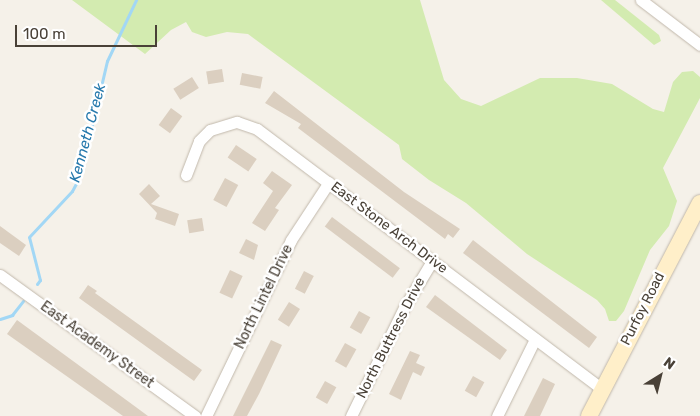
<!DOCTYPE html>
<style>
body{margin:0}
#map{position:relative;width:700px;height:416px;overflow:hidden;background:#f5f1e9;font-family:Rubik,sans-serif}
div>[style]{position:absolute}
.green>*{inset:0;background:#d3ebb0}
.stream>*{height:3px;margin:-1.5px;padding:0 1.5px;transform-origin:1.5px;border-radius:1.5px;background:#a2d7f5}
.building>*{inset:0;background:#dbcfc0;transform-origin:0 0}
.roads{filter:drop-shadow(0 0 1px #c1b8ab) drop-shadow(0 0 1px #c1b8ab)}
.street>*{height:11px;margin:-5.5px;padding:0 5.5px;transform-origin:5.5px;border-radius:5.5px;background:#fff}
.secondary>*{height:16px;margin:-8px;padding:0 8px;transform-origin:8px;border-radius:8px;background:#ffefc9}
span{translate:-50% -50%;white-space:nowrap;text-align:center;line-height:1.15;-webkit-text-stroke:5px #fff;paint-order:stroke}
.street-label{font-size:14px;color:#494137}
.water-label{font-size:15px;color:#2679ac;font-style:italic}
.north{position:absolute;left:635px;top:351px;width:50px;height:50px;-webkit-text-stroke:4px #fff;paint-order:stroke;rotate:36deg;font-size:14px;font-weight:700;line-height:20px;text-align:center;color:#494137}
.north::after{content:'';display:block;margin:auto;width:18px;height:22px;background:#494137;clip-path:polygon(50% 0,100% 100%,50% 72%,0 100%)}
.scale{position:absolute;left:15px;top:25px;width:142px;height:22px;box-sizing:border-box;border:2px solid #494137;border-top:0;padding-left:6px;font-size:15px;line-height:18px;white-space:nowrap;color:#494137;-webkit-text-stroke:4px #fff;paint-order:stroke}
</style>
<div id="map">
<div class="green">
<div style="clip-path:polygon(72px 0,420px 0,444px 80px,461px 99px,481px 106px,540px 78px,577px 78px,612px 84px,653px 109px,664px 112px,673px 82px,682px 72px,693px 71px,700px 77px,700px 98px,663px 168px,677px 201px,669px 226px,650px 250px,624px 311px,616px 321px,609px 321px,605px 309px,597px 300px,527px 254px,466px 203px,429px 180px,402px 159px,399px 145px,248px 34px,227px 32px,206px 37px,192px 32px,186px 22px,171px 30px,145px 54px)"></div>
<div style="clip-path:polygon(601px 0,615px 0,659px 35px,661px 41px,654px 45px)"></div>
</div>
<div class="stream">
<div style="left:37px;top:284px;width:5px;rotate:-53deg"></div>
<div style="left:40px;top:280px;width:44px;rotate:-104.3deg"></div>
<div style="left:29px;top:237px;width:63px;rotate:-46.9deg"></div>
<div style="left:72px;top:191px;width:17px;rotate:-62deg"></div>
<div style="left:80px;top:176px;width:118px;rotate:-76.8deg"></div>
<div style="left:107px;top:61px;width:68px;rotate:-64.6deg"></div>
<div style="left:0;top:319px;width:13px;rotate:-18deg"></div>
<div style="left:12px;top:315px;width:18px;rotate:-52deg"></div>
</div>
<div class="building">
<div style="left:222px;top:69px;width:13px;height:16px;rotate:81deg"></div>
<div style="left:242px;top:73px;width:21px;height:12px;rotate:11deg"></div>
<div style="left:192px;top:77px;width:13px;height:22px;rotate:58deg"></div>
<div style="clip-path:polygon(274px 91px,404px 192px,460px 229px,453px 238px,448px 234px,445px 239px,298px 128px,301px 124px,265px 103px)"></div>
<div style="left:171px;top:108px;width:14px;height:21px;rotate:36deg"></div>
<div style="left:236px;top:145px;width:25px;height:15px;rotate:34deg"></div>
<div style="clip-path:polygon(272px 171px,292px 185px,275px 208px,279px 210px,265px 231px,252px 223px,273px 191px,263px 183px)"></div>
<div style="left:225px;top:178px;width:15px;height:25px;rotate:28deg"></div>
<div style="clip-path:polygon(149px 184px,160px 196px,151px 204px,179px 214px,175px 226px,155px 219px,157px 213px,139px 194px)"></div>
<div style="left:332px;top:217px;width:85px;height:12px;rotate:37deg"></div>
<div style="left:202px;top:218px;width:13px;height:15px;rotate:81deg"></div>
<div style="clip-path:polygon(0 226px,26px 245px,19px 256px,0 243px)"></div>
<div style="clip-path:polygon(246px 239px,258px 245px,254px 260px,239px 253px)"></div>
<div style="clip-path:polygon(473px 240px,597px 337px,589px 348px,463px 253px)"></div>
<div style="left:230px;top:270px;width:14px;height:25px;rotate:25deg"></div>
<div style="left:304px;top:271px;width:11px;height:20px;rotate:27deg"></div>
<div style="clip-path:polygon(88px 285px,97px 291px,95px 293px,202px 370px,194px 381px,79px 298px)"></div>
<div style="clip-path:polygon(435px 295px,507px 350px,500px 360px,426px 307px)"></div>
<div style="left:289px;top:302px;width:13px;height:21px;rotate:32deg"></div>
<div style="left:359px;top:311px;width:13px;height:19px;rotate:29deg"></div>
<div style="clip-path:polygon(17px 320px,129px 402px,148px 416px,123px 416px,7px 334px)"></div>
<div style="clip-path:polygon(271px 340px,282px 345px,259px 394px,247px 416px,233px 416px)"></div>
<div style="left:345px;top:343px;width:13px;height:21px;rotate:29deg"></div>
<div style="clip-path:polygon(410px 351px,420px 355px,416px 363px,425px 367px,421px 376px,413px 372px,401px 400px,389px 394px)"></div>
<div style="left:473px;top:376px;width:13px;height:17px;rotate:29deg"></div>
<div style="clip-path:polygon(543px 378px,555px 384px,540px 416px,524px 416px)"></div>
<div style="left:325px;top:381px;width:13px;height:19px;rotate:29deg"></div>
</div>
<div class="roads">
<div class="street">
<div style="left:641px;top:0;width:74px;rotate:37.3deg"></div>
<div style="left:186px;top:175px;width:36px;rotate:-69deg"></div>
<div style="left:199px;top:141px;width:16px;rotate:-45deg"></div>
<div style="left:210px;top:130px;width:28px;rotate:-17deg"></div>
<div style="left:237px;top:122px;width:21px;rotate:19deg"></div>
<div style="left:257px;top:129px;width:432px;rotate:37deg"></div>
<div style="left:0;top:275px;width:241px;rotate:35.9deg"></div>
<div style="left:206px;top:416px;width:195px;rotate:-64.2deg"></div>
<div style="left:291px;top:240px;width:69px;rotate:-56.8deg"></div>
<div style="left:351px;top:416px;width:123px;rotate:-63.9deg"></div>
<div style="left:405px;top:306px;width:52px;rotate:-59deg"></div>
<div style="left:497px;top:416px;width:86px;rotate:-63.7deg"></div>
</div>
<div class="secondary">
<div style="left:589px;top:416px;width:240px;rotate:-62.5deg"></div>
</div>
</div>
<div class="street-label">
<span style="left:389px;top:228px;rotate:37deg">East Stone Arch Drive</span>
<span style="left:264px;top:297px;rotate:-64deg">North Lintel Drive</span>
<span style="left:643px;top:309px;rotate:-63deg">Purfoy Road</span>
<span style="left:391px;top:338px;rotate:-63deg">North Buttress Drive</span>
<span style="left:97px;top:345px;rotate:36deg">East Academy Street</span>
</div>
<div class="water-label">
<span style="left:88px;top:133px;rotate:-75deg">Kenneth Creek</span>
</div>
<div class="north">N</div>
<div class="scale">100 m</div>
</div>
